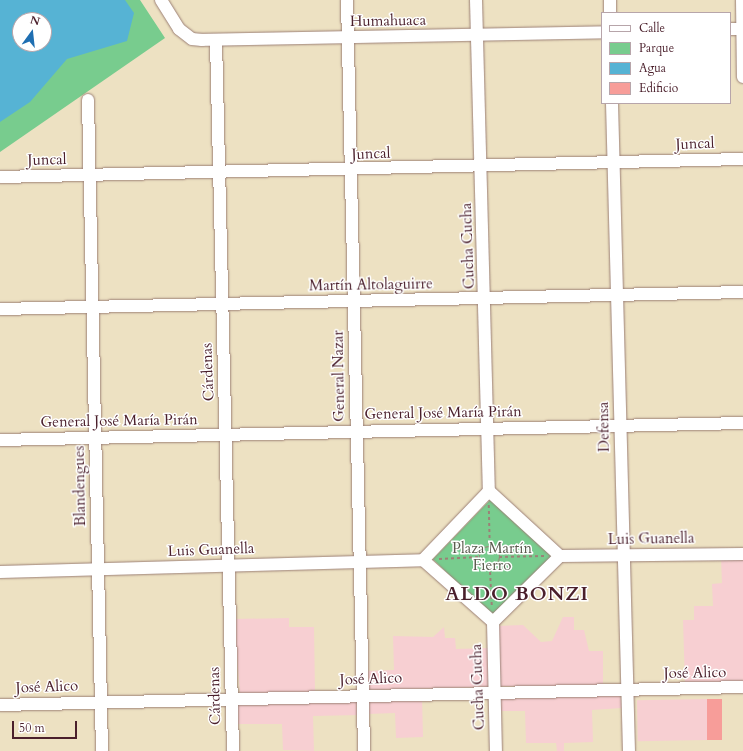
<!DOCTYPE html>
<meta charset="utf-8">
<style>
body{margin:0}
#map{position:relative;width:743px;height:751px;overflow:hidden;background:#ede1c2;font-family:Cardo,serif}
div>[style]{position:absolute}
.built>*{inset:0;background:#f7cfd2;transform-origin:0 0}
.green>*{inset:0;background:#78cc8e;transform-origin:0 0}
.water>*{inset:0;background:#56b3d4}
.building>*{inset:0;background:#f79d99;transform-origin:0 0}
.path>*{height:1.5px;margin-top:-0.75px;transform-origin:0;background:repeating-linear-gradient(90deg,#9c8076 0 3px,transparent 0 6px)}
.path>.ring{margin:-0.75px;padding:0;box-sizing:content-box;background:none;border:1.5px solid #9c8076;border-radius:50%}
.roads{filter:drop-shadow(0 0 1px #9c8076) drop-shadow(0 0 1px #9c8076)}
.minor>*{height:12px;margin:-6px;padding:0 6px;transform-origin:6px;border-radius:6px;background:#fff}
span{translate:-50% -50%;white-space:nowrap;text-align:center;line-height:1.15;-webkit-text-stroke:3px #fff;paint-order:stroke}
.street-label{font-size:15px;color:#4a1f2b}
.park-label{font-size:15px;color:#5a5c4e}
.district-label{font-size:19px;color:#4a1f2b;font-weight:700;letter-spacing:1px}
.legend{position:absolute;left:601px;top:12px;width:130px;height:92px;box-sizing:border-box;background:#fff;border:1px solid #b7a5aa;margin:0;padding:5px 7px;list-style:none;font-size:12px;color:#4a1f2b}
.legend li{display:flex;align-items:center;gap:8px;height:20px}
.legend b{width:20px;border:1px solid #b7a5aa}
.north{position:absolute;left:12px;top:12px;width:40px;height:40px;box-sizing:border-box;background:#fff;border:1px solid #b7a5aa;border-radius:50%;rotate:15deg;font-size:11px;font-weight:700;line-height:16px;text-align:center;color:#4a1f2b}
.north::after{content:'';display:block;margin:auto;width:14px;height:18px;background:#1f6fb2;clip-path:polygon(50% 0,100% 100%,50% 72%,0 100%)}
.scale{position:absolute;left:12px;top:721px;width:65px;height:18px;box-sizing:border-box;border:2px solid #4a1f2b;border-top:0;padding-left:5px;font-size:12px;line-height:14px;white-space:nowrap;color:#4a1f2b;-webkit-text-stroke:3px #fff;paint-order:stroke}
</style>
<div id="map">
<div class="built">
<div style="clip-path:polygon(743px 558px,743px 683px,685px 685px,683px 620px,694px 620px,694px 606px,713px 606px,712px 584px,722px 583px,721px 559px)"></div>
<div style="clip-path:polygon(563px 617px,574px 617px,574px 630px,584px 630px,589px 651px,603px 651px,603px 686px,500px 686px,496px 626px,523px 625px,541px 642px,552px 641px)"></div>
<div style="clip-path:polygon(289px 618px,289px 627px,314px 627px,315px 693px,240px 693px,234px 619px)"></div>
<div style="clip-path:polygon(444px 627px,445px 638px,455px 638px,456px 649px,490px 648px,488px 687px,369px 690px,367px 671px,394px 670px,393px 636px,433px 637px)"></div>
<div style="clip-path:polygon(620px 695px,622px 708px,592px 710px,593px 742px,564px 743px,564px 751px,557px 751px,556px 743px,526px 743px,525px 711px,500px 711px,500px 699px)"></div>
<div style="clip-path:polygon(422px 697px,423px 737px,396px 738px,395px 713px,367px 714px,368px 702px)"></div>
<div style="left:707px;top:699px;width:41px;height:70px;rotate:89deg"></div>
<div style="clip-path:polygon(357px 702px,359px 715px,313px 716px,314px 751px,283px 750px,282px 724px,236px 724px,237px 704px)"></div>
</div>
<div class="green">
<div style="clip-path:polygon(evenodd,0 0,140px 0,165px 38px,0 152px,0 0,20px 20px,44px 20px,44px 44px,20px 44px,20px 20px)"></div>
<div style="left:492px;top:498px;width:84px;height:85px;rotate:44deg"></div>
</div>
<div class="water">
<div style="clip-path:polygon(evenodd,0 0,125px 0,134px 13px,127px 41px,67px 59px,30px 102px,0 122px,0 0,20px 20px,44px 20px,44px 44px,20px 44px,20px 20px)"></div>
</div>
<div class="building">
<div style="left:707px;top:699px;width:15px;height:41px"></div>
</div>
<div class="path">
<div style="left:489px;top:505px;width:42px;rotate:88.6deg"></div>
<div class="ring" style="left:480px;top:547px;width:18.5px;height:18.5px"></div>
<div style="left:499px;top:557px;width:46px;rotate:-1.2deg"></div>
<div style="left:439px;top:559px;width:40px;rotate:-2.9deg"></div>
<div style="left:490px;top:566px;width:40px;rotate:87.1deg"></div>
</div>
<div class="roads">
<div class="minor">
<div style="left:161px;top:0;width:34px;rotate:58deg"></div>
<div style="left:179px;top:29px;width:16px;rotate:38deg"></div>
<div style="left:192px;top:39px;width:10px;rotate:6deg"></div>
<div style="left:202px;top:40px;width:400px;rotate:-1.1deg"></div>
<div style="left:347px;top:0;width:751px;rotate:88.7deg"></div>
<div style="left:476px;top:0;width:491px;rotate:88.5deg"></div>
<div style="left:610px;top:0;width:13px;rotate:90deg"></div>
<div style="left:742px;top:0;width:77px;rotate:89.3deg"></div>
<div style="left:730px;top:29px;width:13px"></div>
<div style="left:216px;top:40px;width:711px;rotate:88.63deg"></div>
<div style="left:88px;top:100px;width:651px;rotate:88.77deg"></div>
<div style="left:612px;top:103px;width:648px;rotate:88.5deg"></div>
<div style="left:0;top:177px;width:743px;rotate:-1.39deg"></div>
<div style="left:0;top:309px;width:743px;rotate:-1.31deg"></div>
<div style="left:0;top:440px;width:743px;rotate:-1.31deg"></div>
<div style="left:489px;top:491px;width:96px;rotate:42.5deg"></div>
<div style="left:560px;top:556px;width:183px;rotate:-0.6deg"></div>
<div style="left:423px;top:560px;width:95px;rotate:-46.3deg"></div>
<div style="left:0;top:572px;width:423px;rotate:-1.6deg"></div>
<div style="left:423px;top:560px;width:94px;rotate:41.5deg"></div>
<div style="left:493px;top:622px;width:129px;rotate:88.7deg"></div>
<div style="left:493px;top:622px;width:94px;rotate:-44.6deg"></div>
<div style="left:0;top:705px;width:743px;rotate:-1.39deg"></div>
</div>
</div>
<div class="street-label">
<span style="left:388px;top:21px;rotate:-1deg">Humahuaca</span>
<span style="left:695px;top:144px;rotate:-2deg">Juncal</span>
<span style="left:371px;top:154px;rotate:-2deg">Juncal</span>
<span style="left:47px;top:160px;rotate:-1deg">Juncal</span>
<span style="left:468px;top:246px;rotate:-92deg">Cucha Cucha</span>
<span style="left:371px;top:285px;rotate:-1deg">Martín Altolaguirre</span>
<span style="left:208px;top:372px;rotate:-92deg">Cárdenas</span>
<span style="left:339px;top:376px;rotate:-91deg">General Nazar</span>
<span style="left:443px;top:413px;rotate:-1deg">General José María Pirán</span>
<span style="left:119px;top:421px;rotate:-1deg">General José María Pirán</span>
<span style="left:604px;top:427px;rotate:-91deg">Defensa</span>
<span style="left:80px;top:486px;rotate:-91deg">Blandengues</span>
<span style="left:651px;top:539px;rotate:-1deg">Luis Guanella</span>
<span style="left:211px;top:550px;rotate:-2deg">Luis Guanella</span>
<span style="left:695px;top:673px;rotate:-1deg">José Alico</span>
<span style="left:371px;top:679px;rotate:-2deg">José Alico</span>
<span style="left:47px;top:687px;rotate:-2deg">José Alico</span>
<span style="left:478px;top:687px;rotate:-92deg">Cucha Cucha</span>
<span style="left:215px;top:696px;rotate:-91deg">Cárdenas</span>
</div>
<div class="park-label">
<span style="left:492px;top:557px">Plaza Martín<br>Fierro</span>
</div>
<div class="district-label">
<span style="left:517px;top:595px">ALDO BONZI</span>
</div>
<ul class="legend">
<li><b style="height:5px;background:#fff"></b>Calle</li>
<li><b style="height:11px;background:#78cc8e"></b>Parque</li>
<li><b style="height:11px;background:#56b3d4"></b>Agua</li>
<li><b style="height:11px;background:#f79d99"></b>Edificio</li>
</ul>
<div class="north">N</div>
<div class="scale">50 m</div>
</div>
